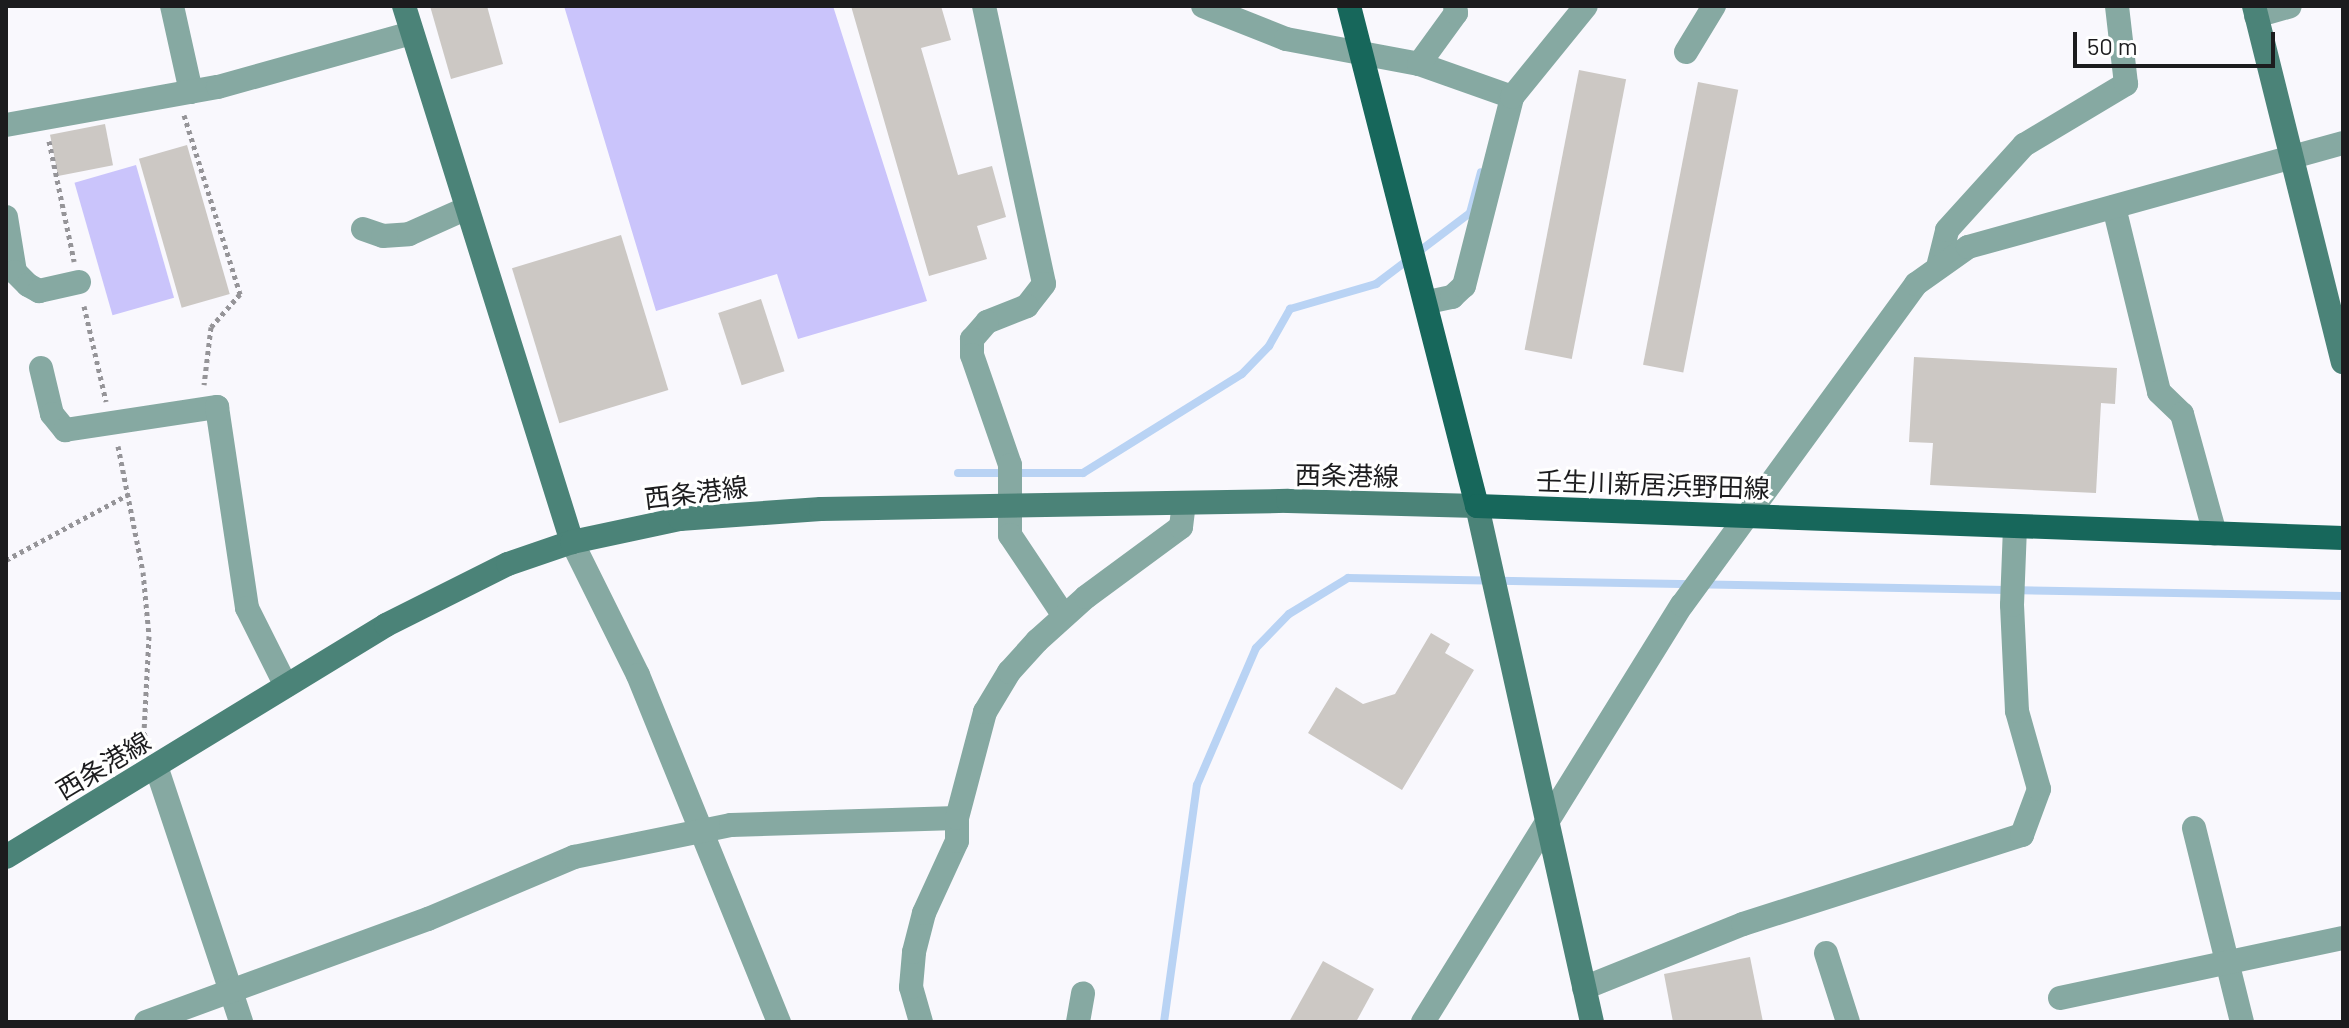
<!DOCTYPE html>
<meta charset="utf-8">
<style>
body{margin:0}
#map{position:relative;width:2349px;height:1028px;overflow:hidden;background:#f9f8fd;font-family:Barlow,"Noto Sans JP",sans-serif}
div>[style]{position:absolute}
.green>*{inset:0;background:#cac4fb;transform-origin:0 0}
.stream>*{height:8px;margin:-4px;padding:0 4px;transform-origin:4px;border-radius:4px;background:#b9d3f4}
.building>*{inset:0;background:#ccc8c4;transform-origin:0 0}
.path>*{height:5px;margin-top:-2.5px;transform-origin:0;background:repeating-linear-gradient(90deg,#959498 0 4px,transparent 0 8px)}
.street>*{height:24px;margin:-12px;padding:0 12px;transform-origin:12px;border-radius:12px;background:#86a9a2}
.secondary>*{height:24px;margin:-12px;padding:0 12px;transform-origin:12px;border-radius:12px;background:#4b8378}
.primary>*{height:24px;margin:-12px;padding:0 12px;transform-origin:12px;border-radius:12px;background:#17675b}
span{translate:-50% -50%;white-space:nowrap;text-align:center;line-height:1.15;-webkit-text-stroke:6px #fff;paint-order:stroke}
.street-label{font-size:26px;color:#1c1c1e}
.frame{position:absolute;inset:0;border:8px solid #1c1c1e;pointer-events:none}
.scale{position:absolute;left:2073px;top:32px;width:202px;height:36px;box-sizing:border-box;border:4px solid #1c1c1e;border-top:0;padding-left:10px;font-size:24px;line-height:28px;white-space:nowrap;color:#1c1c1e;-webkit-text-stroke:6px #fff;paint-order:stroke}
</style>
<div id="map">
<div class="green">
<div style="clip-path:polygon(564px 6px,833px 6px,927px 301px,798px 339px,777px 274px,656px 311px)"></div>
<div style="left:136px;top:165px;width:138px;height:64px;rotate:74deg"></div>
</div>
<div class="stream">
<div style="left:958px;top:473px;width:125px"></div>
<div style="left:1083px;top:473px;width:187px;rotate:-31.9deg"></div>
<div style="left:1242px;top:374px;width:39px;rotate:-46deg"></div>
<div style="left:1269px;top:346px;width:43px;rotate:-60.4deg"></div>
<div style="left:1290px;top:309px;width:90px;rotate:-16.2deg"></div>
<div style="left:1376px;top:284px;width:118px;rotate:-37.1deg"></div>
<div style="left:1470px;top:213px;width:42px;rotate:-75deg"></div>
<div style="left:1164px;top:1022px;width:239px;rotate:-82.1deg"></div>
<div style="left:1197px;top:785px;width:149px;rotate:-66.7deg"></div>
<div style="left:1256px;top:648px;width:47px;rotate:-45.9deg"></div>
<div style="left:1289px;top:614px;width:69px;rotate:-31.4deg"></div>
<div style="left:1348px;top:578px;width:995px;rotate:1.04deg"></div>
</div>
<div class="building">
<div style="clip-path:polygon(430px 6px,487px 6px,503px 64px,451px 79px)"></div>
<div style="clip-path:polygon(851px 6px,941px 6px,951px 40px,921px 48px,958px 175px,992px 166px,1006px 217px,977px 226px,987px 259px,929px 276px)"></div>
<div style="left:1579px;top:70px;width:48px;height:285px;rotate:11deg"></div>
<div style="left:1698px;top:82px;width:41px;height:288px;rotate:11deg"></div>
<div style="left:105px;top:124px;width:42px;height:56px;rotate:79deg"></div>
<div style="left:187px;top:145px;width:155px;height:50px;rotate:74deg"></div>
<div style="left:621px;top:235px;width:162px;height:114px;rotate:73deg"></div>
<div style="left:761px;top:299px;width:76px;height:45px;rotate:72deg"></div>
<div style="clip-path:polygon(1914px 357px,2117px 368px,2115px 404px,2101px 403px,2096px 493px,1930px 485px,1933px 443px,1909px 442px)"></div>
<div style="clip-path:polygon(1431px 633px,1450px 644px,1445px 653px,1474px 670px,1402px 790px,1308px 733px,1336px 687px,1363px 704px,1395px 694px)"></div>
<div style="clip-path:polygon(1750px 957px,1763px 1022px,1673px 1022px,1664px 974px)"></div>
<div style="clip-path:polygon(1323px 961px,1374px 989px,1356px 1022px,1289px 1022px)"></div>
</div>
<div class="path">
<div style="left:184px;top:115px;width:188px;rotate:72.6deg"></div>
<div style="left:240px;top:294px;width:44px;rotate:131.3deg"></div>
<div style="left:211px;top:327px;width:58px;rotate:96.9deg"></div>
<div style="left:49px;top:141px;width:123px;rotate:78.2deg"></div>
<div style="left:84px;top:306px;width:98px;rotate:77deg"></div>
<div style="left:118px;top:446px;width:128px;rotate:78.8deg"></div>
<div style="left:143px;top:572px;width:64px;rotate:84.6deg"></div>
<div style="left:149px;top:636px;width:97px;rotate:93deg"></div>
<div style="left:144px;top:733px;width:12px;rotate:70deg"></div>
<div style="left:6px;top:560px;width:142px;rotate:-28.2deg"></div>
</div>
<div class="street">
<div style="left:172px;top:6px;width:88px;rotate:77.5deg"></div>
<div style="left:984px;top:6px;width:284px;rotate:77.8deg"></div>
<div style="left:1044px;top:284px;width:28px;rotate:128deg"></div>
<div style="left:1027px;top:306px;width:43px;rotate:158.2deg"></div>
<div style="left:987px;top:322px;width:23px;rotate:131deg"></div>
<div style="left:972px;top:339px;width:16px;rotate:90deg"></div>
<div style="left:972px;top:355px;width:116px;rotate:70.9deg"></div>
<div style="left:1010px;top:465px;width:70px;rotate:90deg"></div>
<div style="left:1010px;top:535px;width:97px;rotate:56.3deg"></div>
<div style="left:1203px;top:6px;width:89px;rotate:21.7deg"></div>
<div style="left:1286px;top:39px;width:135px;rotate:10.6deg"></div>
<div style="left:1419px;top:64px;width:99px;rotate:19.5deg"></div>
<div style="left:2256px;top:16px;width:35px;rotate:-16deg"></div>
<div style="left:1686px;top:52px;width:54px;rotate:-58.7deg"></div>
<div style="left:1419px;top:64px;width:63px;rotate:-54deg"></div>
<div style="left:1456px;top:13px;width:7px;rotate:-98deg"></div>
<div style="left:6px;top:125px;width:215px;rotate:-10.2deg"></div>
<div style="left:218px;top:87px;width:201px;rotate:-15.6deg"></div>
<div style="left:2114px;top:207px;width:190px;rotate:76.3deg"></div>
<div style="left:2159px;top:392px;width:32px;rotate:44deg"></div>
<div style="left:2182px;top:414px;width:124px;rotate:74.6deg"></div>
<div style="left:6px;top:217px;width:56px;rotate:80.7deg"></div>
<div style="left:15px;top:272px;width:18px;rotate:45deg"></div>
<div style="left:28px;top:285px;width:13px;rotate:29deg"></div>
<div style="left:39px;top:291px;width:41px;rotate:-12.7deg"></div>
<div style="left:363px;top:229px;width:21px;rotate:19deg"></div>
<div style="left:383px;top:236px;width:26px;rotate:-4deg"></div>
<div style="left:409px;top:234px;width:61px;rotate:-24.1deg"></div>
<div style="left:1939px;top:263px;width:34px;rotate:-76deg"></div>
<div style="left:1947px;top:230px;width:115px;rotate:-47.8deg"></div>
<div style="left:2024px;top:145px;width:119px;rotate:-30.9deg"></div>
<div style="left:2126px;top:84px;width:79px;rotate:-96.6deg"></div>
<div style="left:1428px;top:302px;width:25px;rotate:-12deg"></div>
<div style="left:1452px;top:297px;width:16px;rotate:-43deg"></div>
<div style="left:1464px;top:286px;width:195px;rotate:-75.7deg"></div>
<div style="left:1512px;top:97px;width:117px;rotate:-50.9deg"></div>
<div style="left:41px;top:368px;width:47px;rotate:76.6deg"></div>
<div style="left:52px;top:414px;width:21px;rotate:51deg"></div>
<div style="left:65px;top:430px;width:154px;rotate:-8.6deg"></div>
<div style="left:217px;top:407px;width:203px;rotate:81.5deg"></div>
<div style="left:247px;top:608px;width:87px;rotate:63.4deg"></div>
<div style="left:572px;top:542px;width:148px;rotate:63.6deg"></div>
<div style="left:638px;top:675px;width:375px;rotate:67.9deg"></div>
<div style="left:156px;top:766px;width:270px;rotate:71.6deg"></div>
<div style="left:2194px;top:828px;width:200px;rotate:76.1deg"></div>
<div style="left:1826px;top:953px;width:72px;rotate:72.3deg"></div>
<div style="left:1584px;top:988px;width:171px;rotate:-21.9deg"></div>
<div style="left:1743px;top:924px;width:293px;rotate:-17.7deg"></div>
<div style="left:2022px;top:835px;width:49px;rotate:-69.7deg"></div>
<div style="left:2039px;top:789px;width:81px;rotate:-105.8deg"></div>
<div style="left:2017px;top:711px;width:106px;rotate:-92.7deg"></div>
<div style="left:2012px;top:605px;width:78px;rotate:-87.8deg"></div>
<div style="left:2060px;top:998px;width:289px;rotate:-12deg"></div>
<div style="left:146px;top:1022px;width:300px;rotate:-20.1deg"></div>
<div style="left:428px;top:919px;width:159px;rotate:-23deg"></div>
<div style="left:574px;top:857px;width:160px;rotate:-11.5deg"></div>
<div style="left:731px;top:825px;width:226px;rotate:-1.8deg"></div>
<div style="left:921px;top:1022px;width:36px;rotate:-106deg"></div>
<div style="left:911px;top:987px;width:35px;rotate:-85deg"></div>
<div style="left:914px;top:952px;width:40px;rotate:-75.6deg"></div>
<div style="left:924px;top:913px;width:79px;rotate:-65.4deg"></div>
<div style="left:957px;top:841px;width:23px;rotate:-90deg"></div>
<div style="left:957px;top:818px;width:110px;rotate:-75.2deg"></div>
<div style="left:985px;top:712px;width:47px;rotate:-59deg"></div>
<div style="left:1009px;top:672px;width:42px;rotate:-47.9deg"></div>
<div style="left:1037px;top:641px;width:66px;rotate:-41.9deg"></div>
<div style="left:1086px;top:597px;width:118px;rotate:-36.4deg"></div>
<div style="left:1181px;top:527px;width:23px;rotate:-83deg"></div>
<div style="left:1078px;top:1022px;width:29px;rotate:-80deg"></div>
<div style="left:1423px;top:1022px;width:491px;rotate:-58.2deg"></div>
<div style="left:1682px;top:605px;width:397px;rotate:-53.9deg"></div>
<div style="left:1916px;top:284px;width:64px;rotate:-35.4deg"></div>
<div style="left:1968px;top:247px;width:389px;rotate:-15.5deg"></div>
</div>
<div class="secondary">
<div style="left:404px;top:6px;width:562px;rotate:72.6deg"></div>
<div style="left:2254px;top:6px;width:367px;rotate:76deg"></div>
<div style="left:6px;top:857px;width:445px;rotate:-31.4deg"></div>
<div style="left:386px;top:625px;width:136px;rotate:-26.6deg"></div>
<div style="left:508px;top:564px;width:68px;rotate:-19deg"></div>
<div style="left:572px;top:542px;width:110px;rotate:-12deg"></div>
<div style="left:680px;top:519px;width:141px;rotate:-4.1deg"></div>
<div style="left:821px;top:509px;width:467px;rotate:-1deg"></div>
<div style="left:1288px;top:501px;width:189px;rotate:1.5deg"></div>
<div style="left:1477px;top:506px;width:529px;rotate:77.44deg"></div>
</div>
<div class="primary">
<div style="left:1349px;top:6px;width:516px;rotate:75.64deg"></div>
<div style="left:1477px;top:506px;width:867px;rotate:2.12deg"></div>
</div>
<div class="street-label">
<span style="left:1347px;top:475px;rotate:1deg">西条港線</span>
<span style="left:1653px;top:484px;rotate:2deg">壬生川新居浜野田線</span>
<span style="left:696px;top:492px;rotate:-7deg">西条港線</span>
<span style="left:103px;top:765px;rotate:-31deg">西条港線</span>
</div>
<div class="frame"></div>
<div class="scale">50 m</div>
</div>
